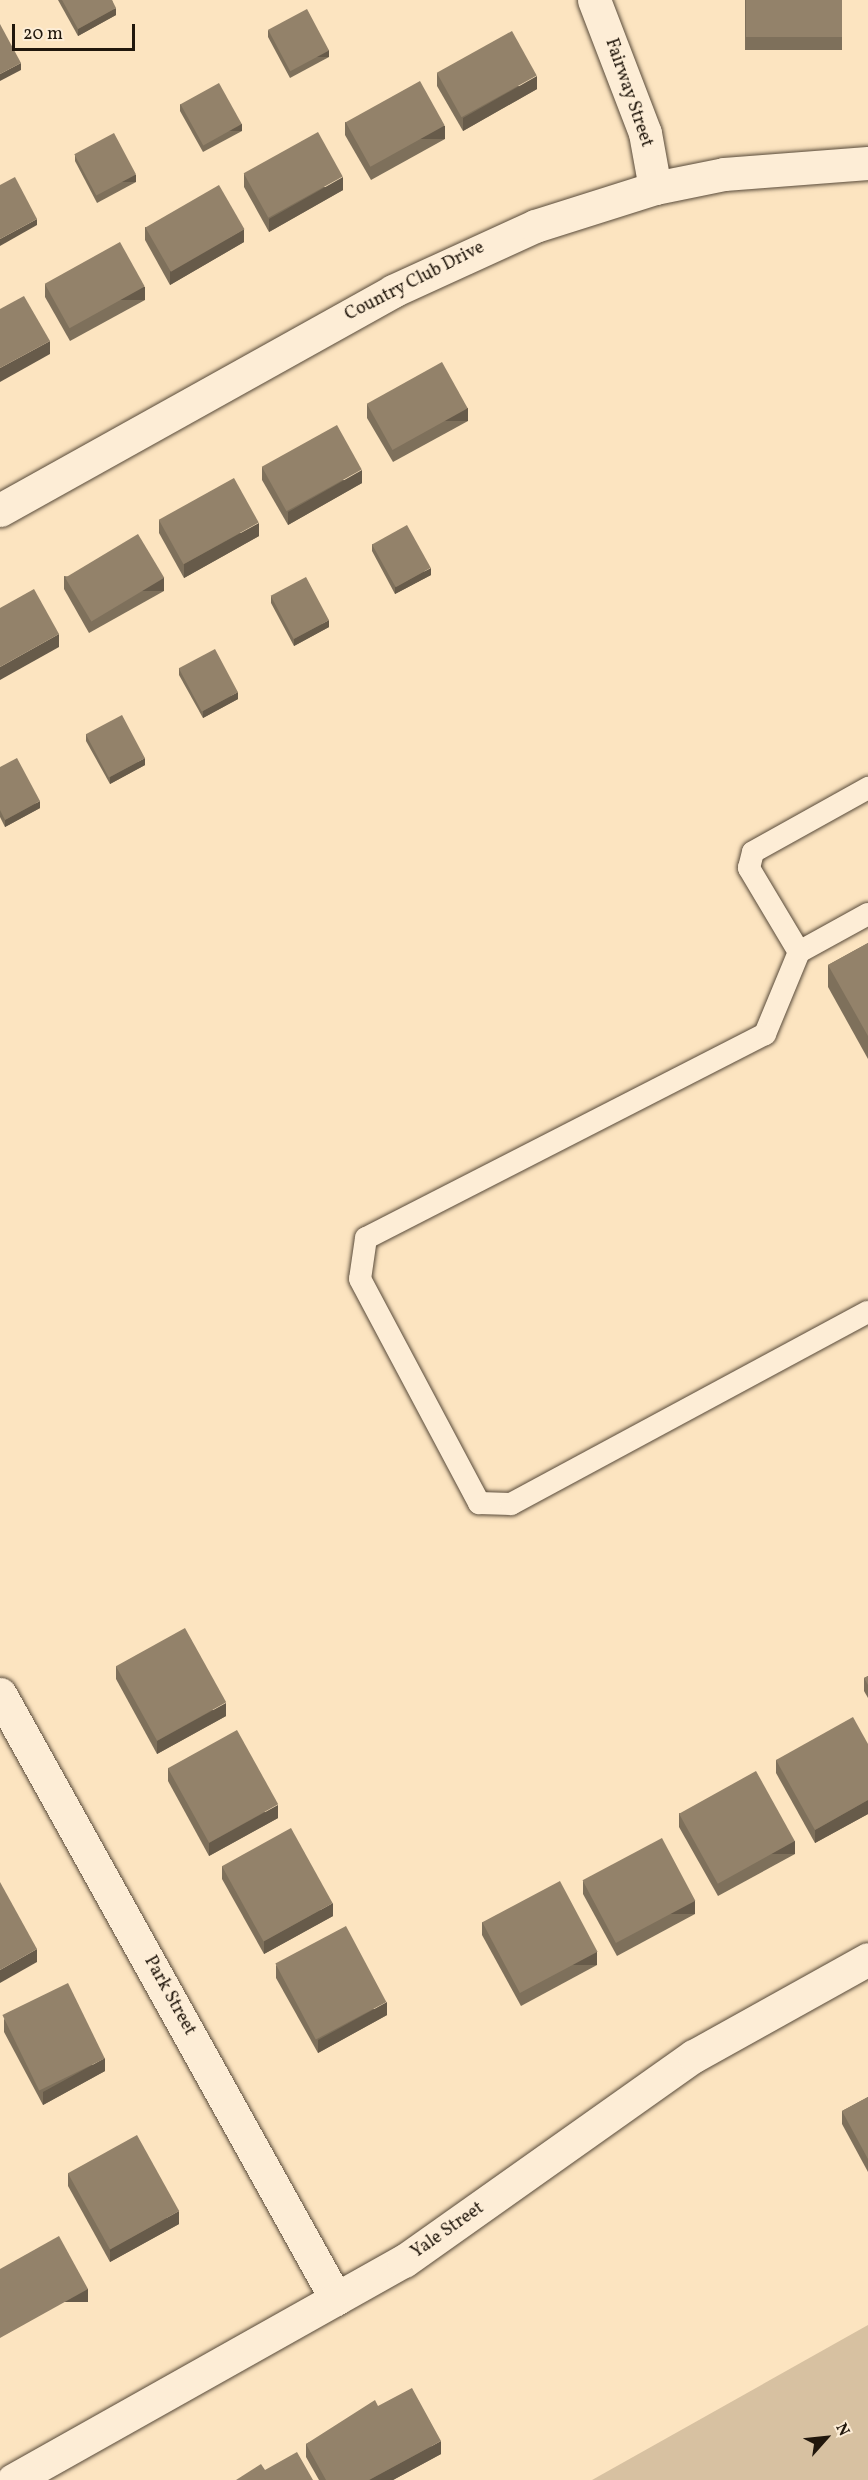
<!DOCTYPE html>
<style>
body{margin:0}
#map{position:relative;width:868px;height:2480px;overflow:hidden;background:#fce4c0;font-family:Vollkorn,serif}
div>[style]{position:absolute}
.green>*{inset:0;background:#d7c1a1}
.roads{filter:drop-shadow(0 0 2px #584a39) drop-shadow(0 0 2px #584a39)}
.lane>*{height:22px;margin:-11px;padding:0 11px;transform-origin:11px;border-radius:11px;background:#fdedd6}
.street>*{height:33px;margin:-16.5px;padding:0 16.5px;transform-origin:16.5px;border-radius:16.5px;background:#fdedd6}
.wall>*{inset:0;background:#7e705b;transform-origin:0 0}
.shaded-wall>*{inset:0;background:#675b4a;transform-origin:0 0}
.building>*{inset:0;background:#93826a;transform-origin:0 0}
span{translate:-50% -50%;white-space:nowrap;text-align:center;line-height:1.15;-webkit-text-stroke:4.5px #fdedd6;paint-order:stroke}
.street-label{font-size:18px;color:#21170c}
.north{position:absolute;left:796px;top:2408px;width:60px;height:60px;-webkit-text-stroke:4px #fdedd6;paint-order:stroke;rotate:63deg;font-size:16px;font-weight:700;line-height:24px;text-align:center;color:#21170c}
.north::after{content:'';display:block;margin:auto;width:21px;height:27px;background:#21170c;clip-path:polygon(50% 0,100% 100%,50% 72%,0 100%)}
.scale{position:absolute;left:12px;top:24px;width:123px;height:27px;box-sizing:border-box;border:3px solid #21170c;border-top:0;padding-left:8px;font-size:18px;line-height:21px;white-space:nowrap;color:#21170c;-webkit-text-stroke:4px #fdedd6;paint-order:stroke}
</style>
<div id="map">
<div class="green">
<div style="clip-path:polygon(868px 2325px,868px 2480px,592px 2480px)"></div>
</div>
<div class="roads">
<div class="lane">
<div style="left:868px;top:914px;width:79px;rotate:151.2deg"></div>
<div style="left:799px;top:952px;width:89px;rotate:112.5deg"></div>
<div style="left:765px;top:1034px;width:448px;rotate:152.9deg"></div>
<div style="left:366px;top:1238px;width:41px;rotate:98.3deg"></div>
<div style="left:360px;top:1279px;width:254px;rotate:62deg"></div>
<div style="left:479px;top:1503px;width:32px;rotate:2deg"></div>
<div style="left:511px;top:1504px;width:405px;rotate:-28.3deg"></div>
<div style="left:799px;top:952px;width:98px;rotate:-120.8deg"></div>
<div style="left:749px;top:868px;width:16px;rotate:-76deg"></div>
<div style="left:753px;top:852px;width:132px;rotate:-29.1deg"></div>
</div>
<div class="street">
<div style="left:594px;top:0;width:142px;rotate:69deg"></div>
<div style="left:645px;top:133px;width:56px;rotate:79.7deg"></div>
<div style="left:0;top:510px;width:450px;rotate:-29.1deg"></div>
<div style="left:393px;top:291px;width:156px;rotate:-24.6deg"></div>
<div style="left:535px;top:226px;width:126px;rotate:-17.6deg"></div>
<div style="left:655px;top:188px;width:70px;rotate:-11.5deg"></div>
<div style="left:724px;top:174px;width:144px;rotate:-4.4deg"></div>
<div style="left:0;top:1694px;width:692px;rotate:60.95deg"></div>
<div style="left:13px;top:2480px;width:448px;rotate:-29.3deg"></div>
<div style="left:404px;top:2261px;width:355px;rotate:-35.3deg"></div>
<div style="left:694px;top:2056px;width:199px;rotate:-29.1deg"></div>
</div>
</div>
<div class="wall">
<div style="clip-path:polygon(58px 0,112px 0,116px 15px,78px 36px)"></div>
<div style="left:745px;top:0;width:97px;height:50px"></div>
<div style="clip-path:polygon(268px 30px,329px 57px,290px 78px,268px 37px)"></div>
<div style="clip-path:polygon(437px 73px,537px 89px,463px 131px,437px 86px)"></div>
<div style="clip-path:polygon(180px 104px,242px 131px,203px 152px,180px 111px)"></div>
<div style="clip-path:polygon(345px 122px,445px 139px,371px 180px,345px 135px)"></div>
<div style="clip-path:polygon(75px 155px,136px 182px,97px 203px,75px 161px)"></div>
<div style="clip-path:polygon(244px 174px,343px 190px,269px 232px,244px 187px)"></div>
<div style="clip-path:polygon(145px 227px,244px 242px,170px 285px,145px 240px)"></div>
<div style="clip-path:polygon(45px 284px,145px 300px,70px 341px,45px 297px)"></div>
<div style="clip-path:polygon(367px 404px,468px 421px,393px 462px,367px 418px)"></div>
<div style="clip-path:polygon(262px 467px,362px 483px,288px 525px,262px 480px)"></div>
<div style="clip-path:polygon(159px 520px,259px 536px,184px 578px,159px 533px)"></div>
<div style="clip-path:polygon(372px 544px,431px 575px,395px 594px,372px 551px)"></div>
<div style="clip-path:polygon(64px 576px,164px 591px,89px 633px,64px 589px)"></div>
<div style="clip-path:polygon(271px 596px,329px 627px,294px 646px,271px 603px)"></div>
<div style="clip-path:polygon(179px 668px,238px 699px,203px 718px,179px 675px)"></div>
<div style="clip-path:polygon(86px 734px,145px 765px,110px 784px,86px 741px)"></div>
<div style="clip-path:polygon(0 767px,40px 808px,5px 827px,0 817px)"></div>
<div style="clip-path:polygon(868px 943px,868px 1059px,828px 987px,828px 965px)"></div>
<div style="clip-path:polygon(116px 1666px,226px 1716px,157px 1754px,116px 1679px)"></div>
<div style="clip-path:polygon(868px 1676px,868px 1698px,864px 1691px,864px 1678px)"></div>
<div style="clip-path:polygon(868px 1744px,868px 1814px,815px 1843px,776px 1773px,776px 1760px)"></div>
<div style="clip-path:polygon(168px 1768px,278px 1818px,209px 1856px,168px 1781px)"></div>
<div style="clip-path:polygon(679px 1813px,795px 1854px,718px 1896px,679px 1827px)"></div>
<div style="clip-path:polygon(222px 1866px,333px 1916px,264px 1954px,222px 1879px)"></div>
<div style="clip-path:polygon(583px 1881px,695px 1914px,617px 1956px,583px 1894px)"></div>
<div style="clip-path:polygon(482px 1922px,597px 1965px,521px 2006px,482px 1935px)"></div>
<div style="clip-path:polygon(276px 1965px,387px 2015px,318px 2053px,276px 1978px)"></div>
<div style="clip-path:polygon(4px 2019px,105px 2071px,43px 2105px,4px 2032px)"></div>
<div style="clip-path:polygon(868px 2097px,868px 2172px,842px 2124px,842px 2111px)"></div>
<div style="clip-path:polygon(68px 2173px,179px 2224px,110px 2262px,68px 2186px)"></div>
<div style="clip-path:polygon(378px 2406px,441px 2454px,393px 2480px,319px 2480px,306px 2457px,306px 2444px)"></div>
</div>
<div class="shaded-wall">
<div style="clip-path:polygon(116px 8px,116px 15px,78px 36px,78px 29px)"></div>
<div style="left:329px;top:50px;width:7px;height:44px;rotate:90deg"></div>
<div style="clip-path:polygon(21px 63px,21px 70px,0 81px,0 74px)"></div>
<div style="clip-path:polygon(537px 76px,537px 89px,463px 131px,463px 118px)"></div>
<div style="left:242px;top:124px;width:7px;height:44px;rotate:90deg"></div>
<div style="left:445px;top:126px;width:13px;height:85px;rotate:90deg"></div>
<div style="left:136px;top:175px;width:7px;height:44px;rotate:90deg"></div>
<div style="clip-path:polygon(343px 177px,343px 190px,269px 232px,269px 219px)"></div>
<div style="clip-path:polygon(37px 219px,37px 225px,0 246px,0 239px)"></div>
<div style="clip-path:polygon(244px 229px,244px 242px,170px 285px,170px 271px)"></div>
<div style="left:145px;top:287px;width:13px;height:85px;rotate:90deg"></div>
<div style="clip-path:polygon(50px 341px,50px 354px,0 382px,0 368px)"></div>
<div style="left:468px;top:408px;width:13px;height:85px;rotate:90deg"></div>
<div style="clip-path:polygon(362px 470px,362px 483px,288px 525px,288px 512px)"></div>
<div style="clip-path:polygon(259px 523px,259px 536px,184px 578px,184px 564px)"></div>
<div style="clip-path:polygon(431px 568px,431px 575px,395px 594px,395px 587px)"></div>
<div style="left:164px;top:578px;width:13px;height:86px;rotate:90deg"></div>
<div style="clip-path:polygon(329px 620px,329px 627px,294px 646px,294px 639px)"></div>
<div style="clip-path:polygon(59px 634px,59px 647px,0 680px,0 667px)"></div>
<div style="clip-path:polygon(238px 692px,238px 699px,203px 718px,203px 711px)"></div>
<div style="clip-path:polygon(145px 758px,145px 765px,110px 784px,110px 777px)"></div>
<div style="clip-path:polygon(40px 801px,40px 808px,5px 827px,5px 820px)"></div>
<div style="clip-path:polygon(226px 1703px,226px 1716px,157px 1754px,157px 1741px)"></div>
<div style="clip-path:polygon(868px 1800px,868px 1814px,815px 1843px,815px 1830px)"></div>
<div style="clip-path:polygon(278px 1805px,278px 1818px,209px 1856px,209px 1843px)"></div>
<div style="left:795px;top:1841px;width:13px;height:88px;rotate:90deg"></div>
<div style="left:695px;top:1901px;width:13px;height:89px;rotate:90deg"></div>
<div style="clip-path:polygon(333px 1903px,333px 1916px,264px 1954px,264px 1941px)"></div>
<div style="clip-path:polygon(37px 1949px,37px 1962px,0 1983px,0 1970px)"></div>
<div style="left:597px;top:1952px;width:13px;height:86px;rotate:90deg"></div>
<div style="clip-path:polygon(387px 2002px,387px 2015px,318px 2053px,318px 2040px)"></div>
<div style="clip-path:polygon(105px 2058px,105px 2071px,43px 2105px,43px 2092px)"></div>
<div style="clip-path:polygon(179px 2211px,179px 2224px,110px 2262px,110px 2249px)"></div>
<div style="left:88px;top:2289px;width:13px;height:101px;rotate:90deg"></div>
<div style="clip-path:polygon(441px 2441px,441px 2454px,393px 2480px,369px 2480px)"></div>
</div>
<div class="building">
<div style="clip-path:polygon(62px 0,112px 0,116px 8px,78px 29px)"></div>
<div style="left:746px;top:0;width:96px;height:37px"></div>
<div style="left:307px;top:9px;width:47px;height:44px;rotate:62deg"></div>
<div style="clip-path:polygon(0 24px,21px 63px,0 74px)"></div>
<div style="left:512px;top:31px;width:51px;height:86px;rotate:61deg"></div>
<div style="left:420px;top:81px;width:51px;height:85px;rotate:61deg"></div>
<div style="left:219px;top:83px;width:47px;height:44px;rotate:61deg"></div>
<div style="left:318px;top:132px;width:51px;height:85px;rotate:61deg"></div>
<div style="left:114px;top:133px;width:47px;height:45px;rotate:62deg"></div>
<div style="clip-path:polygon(15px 177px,37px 219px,0 239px,0 185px)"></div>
<div style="left:219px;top:185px;width:51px;height:85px;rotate:60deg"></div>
<div style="left:120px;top:242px;width:51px;height:86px;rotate:61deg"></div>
<div style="clip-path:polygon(24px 296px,50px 341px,0 368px,0 309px)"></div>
<div style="left:442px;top:362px;width:53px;height:86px;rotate:61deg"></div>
<div style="left:337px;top:425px;width:51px;height:86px;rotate:61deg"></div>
<div style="left:234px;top:478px;width:51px;height:86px;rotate:61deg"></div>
<div style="left:407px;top:525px;width:49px;height:40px;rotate:61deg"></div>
<div style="left:138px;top:534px;width:51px;height:85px;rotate:59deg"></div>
<div style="left:306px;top:577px;width:49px;height:40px;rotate:62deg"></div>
<div style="clip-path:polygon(34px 589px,59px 634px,0 667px,0 608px)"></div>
<div style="left:215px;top:649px;width:49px;height:41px;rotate:62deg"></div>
<div style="left:122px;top:715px;width:49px;height:41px;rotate:62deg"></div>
<div style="clip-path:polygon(17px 758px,40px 801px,5px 820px,0 810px,0 767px)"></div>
<div style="clip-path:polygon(868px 943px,868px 1036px,828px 965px)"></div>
<div style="left:185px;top:1628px;width:85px;height:79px;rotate:61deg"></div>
<div style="clip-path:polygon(868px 1676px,868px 1685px,864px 1678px)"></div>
<div style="clip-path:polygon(853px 1717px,868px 1744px,868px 1800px,815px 1830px,776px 1760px)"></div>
<div style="left:237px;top:1730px;width:85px;height:79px;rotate:61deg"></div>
<div style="left:756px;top:1771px;width:80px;height:88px;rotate:61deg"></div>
<div style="left:291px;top:1828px;width:86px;height:79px;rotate:61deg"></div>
<div style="left:662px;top:1838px;width:71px;height:90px;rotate:62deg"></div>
<div style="left:560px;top:1881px;width:80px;height:88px;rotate:62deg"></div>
<div style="clip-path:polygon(0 1882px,37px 1949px,0 1970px)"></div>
<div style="left:346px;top:1926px;width:86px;height:80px;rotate:62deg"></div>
<div style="left:68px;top:1983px;width:84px;height:73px;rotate:64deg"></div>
<div style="clip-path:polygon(868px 2097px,868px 2159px,842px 2111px)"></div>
<div style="left:137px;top:2135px;width:87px;height:79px;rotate:61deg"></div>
<div style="clip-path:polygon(59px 2236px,88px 2289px,0 2338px,0 2269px)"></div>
<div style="clip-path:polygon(412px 2388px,441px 2441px,369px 2480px,326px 2480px,306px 2444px,375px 2400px,378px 2406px)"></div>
<div style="clip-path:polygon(297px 2452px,313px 2480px,236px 2480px,261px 2464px,265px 2470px)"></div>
</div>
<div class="street-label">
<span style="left:628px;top:93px;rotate:71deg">Fairway Street</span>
<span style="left:415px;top:282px;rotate:-27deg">Country Club Drive</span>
<span style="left:169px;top:1996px;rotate:61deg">Park Street</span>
<span style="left:448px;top:2231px;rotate:-35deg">Yale Street</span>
</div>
<div class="north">N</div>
<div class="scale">20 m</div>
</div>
